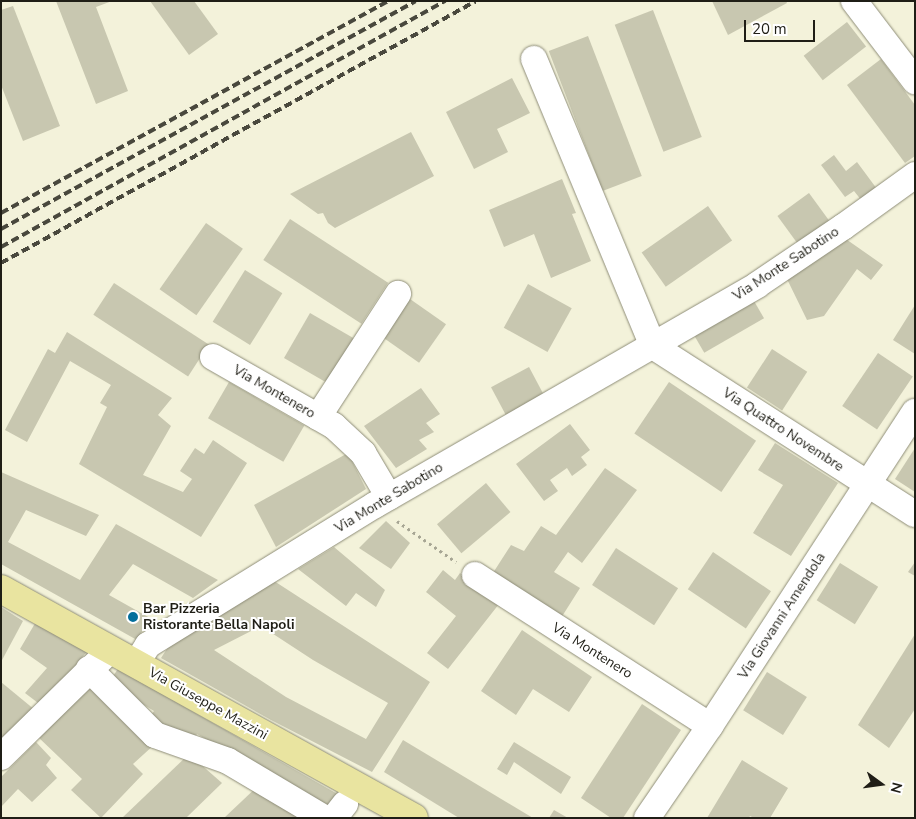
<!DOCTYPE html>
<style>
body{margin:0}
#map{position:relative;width:916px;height:819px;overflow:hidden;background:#f3f2da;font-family:"Nunito Sans",sans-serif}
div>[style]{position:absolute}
.building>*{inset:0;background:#c8c7b0;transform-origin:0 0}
.path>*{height:3px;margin-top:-1.5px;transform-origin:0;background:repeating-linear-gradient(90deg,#a7a694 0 2.5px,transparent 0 6.5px)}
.roads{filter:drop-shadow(0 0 1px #8e8d78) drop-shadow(0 0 1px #8e8d78)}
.street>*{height:26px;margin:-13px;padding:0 13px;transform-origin:13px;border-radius:13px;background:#fff}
.primary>*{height:28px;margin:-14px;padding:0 14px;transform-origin:14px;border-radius:14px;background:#e9e4a0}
.rail>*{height:4px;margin-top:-2px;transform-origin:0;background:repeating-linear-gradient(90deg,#49483d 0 8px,transparent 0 12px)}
.dots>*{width:14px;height:14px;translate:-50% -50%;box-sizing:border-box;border:2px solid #fff;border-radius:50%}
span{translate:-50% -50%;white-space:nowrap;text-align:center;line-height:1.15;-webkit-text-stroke:4px #fff;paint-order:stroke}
.street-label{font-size:14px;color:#1f1e16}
.poi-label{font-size:14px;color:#1f1e16;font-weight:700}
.left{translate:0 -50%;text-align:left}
.frame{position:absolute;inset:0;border:2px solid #1f1e16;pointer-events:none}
.north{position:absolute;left:856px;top:759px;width:50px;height:50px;-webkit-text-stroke:4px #fff;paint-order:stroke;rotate:104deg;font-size:14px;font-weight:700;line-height:20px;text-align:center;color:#1f1e16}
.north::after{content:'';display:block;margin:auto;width:18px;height:22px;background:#1f1e16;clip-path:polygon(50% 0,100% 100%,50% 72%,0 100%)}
.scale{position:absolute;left:744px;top:20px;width:71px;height:22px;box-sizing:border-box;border:2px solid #1f1e16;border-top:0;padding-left:6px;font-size:15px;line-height:18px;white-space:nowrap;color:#1f1e16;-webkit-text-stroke:4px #fff;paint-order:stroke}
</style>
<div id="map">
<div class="building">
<div style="clip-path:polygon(56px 1px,112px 1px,96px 7px,128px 91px,96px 104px)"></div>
<div style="clip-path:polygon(150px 1px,194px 1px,218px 34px,189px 55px)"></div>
<div style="clip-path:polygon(712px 1px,786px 1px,787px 3px,728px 35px)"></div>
<div style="clip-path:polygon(13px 6px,60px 126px,23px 141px,1px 85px,1px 10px)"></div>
<div style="left:653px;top:10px;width:136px;height:41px;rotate:69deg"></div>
<div style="left:847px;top:22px;width:31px;height:55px;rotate:52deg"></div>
<div style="left:588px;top:36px;width:150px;height:42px;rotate:69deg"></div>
<div style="clip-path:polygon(881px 59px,915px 105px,915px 156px,905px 163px,847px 85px)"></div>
<div style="clip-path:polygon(512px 78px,530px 113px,497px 129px,508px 152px,474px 169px,446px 112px)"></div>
<div style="clip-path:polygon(411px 132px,434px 176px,335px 228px,328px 223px,323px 213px,318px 214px,290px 194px)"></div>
<div style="clip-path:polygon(834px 155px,846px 171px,857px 162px,877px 189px,862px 201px,854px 191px,845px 197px,821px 165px)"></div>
<div style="clip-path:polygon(562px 179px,576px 213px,572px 214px,591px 261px,551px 278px,534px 234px,504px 247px,489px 210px)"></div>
<div style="left:809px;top:193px;width:36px;height:39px;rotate:54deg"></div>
<div style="left:708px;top:206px;width:42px;height:81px;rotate:55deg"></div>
<div style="left:290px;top:219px;width:117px;height:49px;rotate:33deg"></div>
<div style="left:206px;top:223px;width:45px;height:81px;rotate:35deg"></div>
<div style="clip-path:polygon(843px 237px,883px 265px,871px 280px,857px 269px,824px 316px,807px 320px,787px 279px)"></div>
<div style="left:245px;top:270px;width:44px;height:61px;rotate:32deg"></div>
<div style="left:114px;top:283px;width:113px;height:38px;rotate:33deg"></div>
<div style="left:528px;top:284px;width:50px;height:50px;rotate:29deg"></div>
<div style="left:410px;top:299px;width:44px;height:47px;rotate:35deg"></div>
<div style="left:754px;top:301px;width:20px;height:69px;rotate:60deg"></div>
<div style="clip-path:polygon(915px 305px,915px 354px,893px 340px)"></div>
<div style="left:310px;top:313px;width:54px;height:52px;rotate:30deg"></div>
<div style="clip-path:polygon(67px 332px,172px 398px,158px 415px,171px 426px,143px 475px,183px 492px,192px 479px,180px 471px,195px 448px,204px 454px,213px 440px,247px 463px,201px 537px,79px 464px,107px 407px,100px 403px,111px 385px,70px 361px,27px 442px,5px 430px,48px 349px,55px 353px)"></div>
<div style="left:772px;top:349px;width:42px;height:46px;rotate:33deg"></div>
<div style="left:878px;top:353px;width:42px;height:64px;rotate:34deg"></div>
<div style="left:529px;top:367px;width:38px;height:43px;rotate:62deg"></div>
<div style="left:229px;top:382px;width:87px;height:42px;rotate:30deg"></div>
<div style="left:669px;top:382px;width:105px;height:62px;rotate:34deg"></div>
<div style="clip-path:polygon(421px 388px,440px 414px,426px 423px,434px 432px,419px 440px,427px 449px,396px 468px,364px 426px)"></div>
<div style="clip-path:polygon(570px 424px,590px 450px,581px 457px,587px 465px,572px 476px,567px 468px,550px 480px,558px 491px,544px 501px,516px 464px)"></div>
<div style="clip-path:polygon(775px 443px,838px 483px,791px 556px,753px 533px,783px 485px,758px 470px)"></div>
<div style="clip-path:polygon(915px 448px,915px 492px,895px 479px)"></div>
<div style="clip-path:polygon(348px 453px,366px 489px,276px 547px,254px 505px)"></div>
<div style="clip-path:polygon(605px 468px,637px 490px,582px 563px,568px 552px,554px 572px,580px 588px,561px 618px,491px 576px,511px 545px,524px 551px,541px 526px,556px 535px)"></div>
<div style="clip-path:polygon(1px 472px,99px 515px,86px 536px,26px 510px,8px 542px,80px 580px,116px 524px,218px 580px,193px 598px,133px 564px,109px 595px,150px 618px,137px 640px,1px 564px)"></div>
<div style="left:486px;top:483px;width:38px;height:64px;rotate:50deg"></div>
<div style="clip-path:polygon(386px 521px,410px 543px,391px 569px,359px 548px)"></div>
<div style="clip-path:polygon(334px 547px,385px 590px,376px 607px,356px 593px,346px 606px,298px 569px)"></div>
<div style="left:616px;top:548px;width:74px;height:44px;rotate:33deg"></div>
<div style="left:713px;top:552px;width:70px;height:45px;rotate:34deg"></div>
<div style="clip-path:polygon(915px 562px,915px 576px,908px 572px)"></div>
<div style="left:840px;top:563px;width:45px;height:44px;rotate:32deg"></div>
<div style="clip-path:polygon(443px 570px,455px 580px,460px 573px,499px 604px,448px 669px,427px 653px,456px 616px,426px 592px)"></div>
<div style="clip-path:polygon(evenodd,271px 579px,430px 682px,372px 772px,271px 720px,161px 658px,174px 638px,271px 579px,261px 626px,313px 660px,388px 703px,366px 739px,286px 697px,214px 650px,261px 626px)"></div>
<div style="clip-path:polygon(1px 607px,23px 621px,1px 662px)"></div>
<div style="clip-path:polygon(37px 620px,89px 649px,42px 706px,25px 693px,47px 668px,20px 649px)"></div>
<div style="clip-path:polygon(522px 630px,592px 677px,569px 712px,533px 689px,516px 715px,481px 691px)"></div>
<div style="clip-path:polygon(915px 634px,915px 709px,889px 748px,858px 725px)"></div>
<div style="clip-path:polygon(118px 669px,341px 796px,330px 810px,197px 734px,189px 745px,147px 721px,154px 711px,108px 683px)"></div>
<div style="left:767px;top:672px;width:47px;height:45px;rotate:32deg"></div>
<div style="clip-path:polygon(1px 682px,35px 710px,1px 738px)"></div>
<div style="clip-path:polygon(93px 682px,155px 744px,133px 764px,143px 774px,101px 818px,71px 790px,82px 779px,37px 736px)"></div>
<div style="clip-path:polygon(642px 704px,681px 730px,623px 818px,611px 818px,581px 798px)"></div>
<div style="clip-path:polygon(403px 740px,533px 818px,459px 818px,384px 772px)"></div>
<div style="clip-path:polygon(36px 742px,51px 758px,46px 765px,57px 778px,32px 802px,18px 789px,1px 807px,1px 777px)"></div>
<div style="clip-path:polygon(514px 742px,571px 777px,561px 794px,514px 762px,507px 775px,497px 769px)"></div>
<div style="clip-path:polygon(189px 754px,222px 783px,186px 818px,122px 818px)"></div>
<div style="clip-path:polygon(742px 760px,788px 788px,770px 818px,754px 818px,750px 816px,749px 818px,707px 818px)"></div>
<div style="clip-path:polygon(259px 785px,308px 818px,224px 818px)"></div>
<div style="clip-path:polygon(554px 810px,568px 818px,549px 818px)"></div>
</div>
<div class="path">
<div style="left:397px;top:521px;width:72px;rotate:34.8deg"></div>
</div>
<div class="roads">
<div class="street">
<div style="left:854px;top:1px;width:101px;rotate:52.7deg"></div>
<div style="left:534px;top:59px;width:311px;rotate:67.5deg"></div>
<div style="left:653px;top:346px;width:311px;rotate:32.7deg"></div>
<div style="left:213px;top:357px;width:139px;rotate:29.7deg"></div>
<div style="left:334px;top:426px;width:40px;rotate:43deg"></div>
<div style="left:363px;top:453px;width:51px;rotate:59.4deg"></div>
<div style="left:318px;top:417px;width:147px;rotate:-57deg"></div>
<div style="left:475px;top:575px;width:279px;rotate:32.7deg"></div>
<div style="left:136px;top:664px;width:22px;rotate:-58deg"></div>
<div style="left:148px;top:645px;width:267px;rotate:-31.7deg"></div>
<div style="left:375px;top:505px;width:441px;rotate:-29.9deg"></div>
<div style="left:757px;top:285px;width:104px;rotate:-34deg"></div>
<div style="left:843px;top:227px;width:89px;rotate:-35.8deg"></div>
<div style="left:89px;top:669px;width:93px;rotate:45deg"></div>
<div style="left:155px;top:735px;width:77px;rotate:19.6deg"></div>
<div style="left:228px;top:761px;width:112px;rotate:30.7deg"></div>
<div style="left:1px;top:757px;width:141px;rotate:-44.4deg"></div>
<div style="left:334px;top:818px;width:18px;rotate:-52deg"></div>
<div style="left:647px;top:818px;width:112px;rotate:-55.6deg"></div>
<div style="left:710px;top:726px;width:375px;rotate:-56.9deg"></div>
</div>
<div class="primary">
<div style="left:1px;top:589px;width:472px;rotate:29deg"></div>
</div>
</div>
<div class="rail">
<div style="left:1px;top:213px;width:442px;rotate:-28.7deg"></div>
<div style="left:1px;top:229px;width:473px;rotate:-28.8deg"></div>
<div style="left:1px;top:247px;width:508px;rotate:-28.99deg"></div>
<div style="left:1px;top:263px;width:542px;rotate:-28.88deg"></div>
</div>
<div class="dots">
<div style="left:133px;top:617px;background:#046f9c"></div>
</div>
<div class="street-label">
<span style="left:786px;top:264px;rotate:-33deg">Via Monte Sabotino</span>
<span style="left:274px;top:392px;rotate:30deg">Via Montenero</span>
<span style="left:783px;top:430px;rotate:33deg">Via Quattro Novembre</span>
<span style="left:389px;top:498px;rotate:-31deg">Via Monte Sabotino</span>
<span style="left:782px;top:616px;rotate:-57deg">Via Giovanni Amendola</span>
<span style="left:592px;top:651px;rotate:32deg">Via Montenero</span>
<span style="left:208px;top:704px;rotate:29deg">Via Giuseppe Mazzini</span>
</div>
<div class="poi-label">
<span class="left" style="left:143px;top:617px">Bar Pizzeria<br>Ristorante Bella Napoli</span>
</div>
<div class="frame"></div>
<div class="north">N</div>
<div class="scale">20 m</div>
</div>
